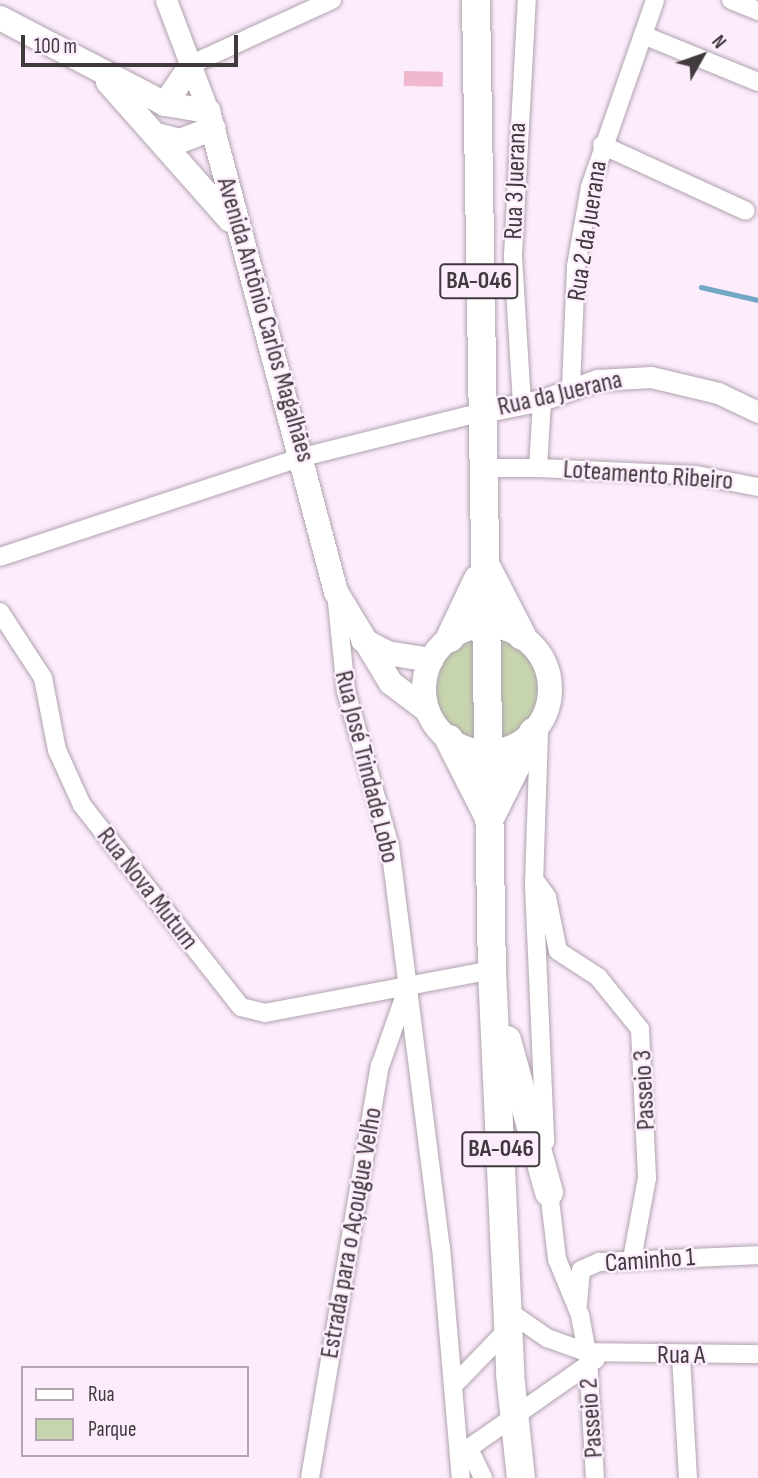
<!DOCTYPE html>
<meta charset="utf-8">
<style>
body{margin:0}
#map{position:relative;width:758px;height:1478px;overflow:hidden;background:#fdedfc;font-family:"Sofia Sans Condensed",sans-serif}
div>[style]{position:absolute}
.green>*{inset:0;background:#c7d5ae}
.stream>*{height:4.5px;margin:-2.25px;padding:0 2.25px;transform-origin:2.25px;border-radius:2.25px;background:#72a8c5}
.building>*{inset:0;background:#f0b7cf;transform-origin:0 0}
.roads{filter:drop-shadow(0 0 2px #b0a2af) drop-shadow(0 0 2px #b0a2af)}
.minor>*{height:18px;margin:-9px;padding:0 9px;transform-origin:9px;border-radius:9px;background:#fff}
.tertiary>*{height:21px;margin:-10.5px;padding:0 10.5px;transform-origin:10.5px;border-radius:10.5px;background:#fff}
.secondary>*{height:24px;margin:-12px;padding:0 12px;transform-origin:12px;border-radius:12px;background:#fff}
.secondary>.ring{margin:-12px;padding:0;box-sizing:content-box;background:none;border:24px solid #fff;border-radius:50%}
.primary>*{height:28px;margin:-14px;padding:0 14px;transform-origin:14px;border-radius:14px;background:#fff}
span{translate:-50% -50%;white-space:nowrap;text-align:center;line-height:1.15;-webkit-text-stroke:5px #fdedfc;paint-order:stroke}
.shield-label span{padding:2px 5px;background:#fdedfc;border:2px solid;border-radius:5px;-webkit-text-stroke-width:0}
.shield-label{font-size:24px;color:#403a3f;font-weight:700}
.street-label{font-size:26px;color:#403a3f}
.legend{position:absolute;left:21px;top:1366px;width:228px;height:91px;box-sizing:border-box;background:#fdedfc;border:2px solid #b1a5b0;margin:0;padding:9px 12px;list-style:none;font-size:21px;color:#403a3f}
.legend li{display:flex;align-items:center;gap:14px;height:35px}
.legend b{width:35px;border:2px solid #b1a5b0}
.north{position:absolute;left:667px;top:21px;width:70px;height:70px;-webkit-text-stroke:5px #fdedfc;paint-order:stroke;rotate:50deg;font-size:19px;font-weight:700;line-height:28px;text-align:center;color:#403a3f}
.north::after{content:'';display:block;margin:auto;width:24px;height:32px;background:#403a3f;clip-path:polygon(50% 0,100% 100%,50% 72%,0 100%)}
.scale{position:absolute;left:21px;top:35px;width:217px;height:32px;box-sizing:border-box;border:4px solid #403a3f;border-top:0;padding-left:9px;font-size:21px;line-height:24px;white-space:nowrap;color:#403a3f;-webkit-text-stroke:5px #fdedfc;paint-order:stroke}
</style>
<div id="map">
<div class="green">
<div style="clip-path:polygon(475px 637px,480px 743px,446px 726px,433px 698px,444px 657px)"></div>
<div style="clip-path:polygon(501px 637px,534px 662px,541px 692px,530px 722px,499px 742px)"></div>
</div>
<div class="stream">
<div style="left:701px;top:287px;width:58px;rotate:12.8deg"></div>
</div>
<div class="building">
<div style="left:404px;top:71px;width:39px;height:15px;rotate:1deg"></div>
</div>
<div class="roads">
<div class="minor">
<div style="left:731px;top:0;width:29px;rotate:22deg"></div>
<div style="left:643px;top:35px;width:124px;rotate:22.2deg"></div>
<div style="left:192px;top:64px;width:154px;rotate:-24.6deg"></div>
<div style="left:602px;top:145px;width:158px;rotate:24.6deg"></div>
<div style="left:571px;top:387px;width:121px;rotate:-87.6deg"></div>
<div style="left:576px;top:266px;width:80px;rotate:-80deg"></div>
<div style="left:590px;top:187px;width:198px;rotate:-70.8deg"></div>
<div style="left:522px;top:404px;width:149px;rotate:-93.5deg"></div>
<div style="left:513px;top:255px;width:255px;rotate:-86.9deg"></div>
<div style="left:484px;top:468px;width:54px"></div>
<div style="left:538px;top:468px;width:68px;rotate:-86.6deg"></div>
<div style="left:538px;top:468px;width:158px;rotate:2.5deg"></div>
<div style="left:696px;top:475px;width:63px;rotate:11deg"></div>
<div style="left:0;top:557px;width:319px;rotate:-18.3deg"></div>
<div style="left:303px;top:457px;width:185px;rotate:-14.1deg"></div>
<div style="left:336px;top:593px;width:99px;rotate:84.2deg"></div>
<div style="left:346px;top:691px;width:161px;rotate:74.2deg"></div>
<div style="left:390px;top:846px;width:404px;rotate:82.8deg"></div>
<div style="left:441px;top:1247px;width:232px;rotate:85.1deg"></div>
<div style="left:0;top:612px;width:79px;rotate:56.9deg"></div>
<div style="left:43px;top:678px;width:73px;rotate:79deg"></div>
<div style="left:57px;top:750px;width:60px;rotate:65.6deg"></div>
<div style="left:82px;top:805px;width:257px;rotate:51.8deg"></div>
<div style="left:241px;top:1007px;width:25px;rotate:14deg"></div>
<div style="left:265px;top:1013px;width:231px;rotate:-10.7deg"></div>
<div style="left:539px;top:733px;width:152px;rotate:91.9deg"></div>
<div style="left:534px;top:885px;width:257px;rotate:87.5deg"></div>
<div style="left:534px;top:879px;width:22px;rotate:54deg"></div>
<div style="left:547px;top:897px;width:55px;rotate:78.5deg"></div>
<div style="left:558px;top:951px;width:48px;rotate:33deg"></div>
<div style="left:598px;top:977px;width:67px;rotate:51.1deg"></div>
<div style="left:640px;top:1029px;width:149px;rotate:87.3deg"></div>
<div style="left:647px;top:1178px;width:82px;rotate:100.5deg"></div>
<div style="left:548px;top:1183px;width:77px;rotate:83.2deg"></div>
<div style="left:557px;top:1259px;width:61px;rotate:67.7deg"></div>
<div style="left:580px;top:1315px;width:44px;rotate:79.5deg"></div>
<div style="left:588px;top:1358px;width:120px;rotate:86.7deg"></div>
<div style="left:578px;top:1304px;width:34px;rotate:-85deg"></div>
<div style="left:581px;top:1270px;width:20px;rotate:-24deg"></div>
<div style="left:599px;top:1262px;width:159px;rotate:-2.5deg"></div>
<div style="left:508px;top:1311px;width:47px;rotate:34.7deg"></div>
<div style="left:547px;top:1338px;width:41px;rotate:19.7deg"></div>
<div style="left:586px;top:1352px;width:172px;rotate:0.7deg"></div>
<div style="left:681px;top:1357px;width:121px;rotate:86.7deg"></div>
<div style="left:453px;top:1386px;width:81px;rotate:-46deg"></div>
<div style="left:469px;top:1449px;width:32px;rotate:64deg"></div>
<div style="left:459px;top:1455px;width:167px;rotate:-35deg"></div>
<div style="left:310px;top:1478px;width:418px;rotate:-80.4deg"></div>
<div style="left:380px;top:1066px;width:78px;rotate:-70.6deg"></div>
</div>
<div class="tertiary">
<div style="left:166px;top:0;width:119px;rotate:69.3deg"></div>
<div style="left:482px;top:412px;width:61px;rotate:-11.3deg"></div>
<div style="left:542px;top:400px;width:59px;rotate:-20deg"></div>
<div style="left:597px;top:380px;width:54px;rotate:-3.2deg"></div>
<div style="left:651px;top:377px;width:69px;rotate:13.4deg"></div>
<div style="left:718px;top:393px;width:44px;rotate:25.4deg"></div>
</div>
<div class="secondary">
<div style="left:0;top:18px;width:186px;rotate:27.5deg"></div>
<div style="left:165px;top:104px;width:44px;rotate:9.2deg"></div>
<div style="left:208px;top:111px;width:498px;rotate:75.1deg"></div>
<div style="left:336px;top:592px;width:106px;rotate:58.9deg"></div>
<div style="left:391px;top:683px;width:46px;rotate:37.1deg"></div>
<div style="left:108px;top:82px;width:184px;rotate:48.5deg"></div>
<div style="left:165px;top:104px;width:48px;rotate:-56deg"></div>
<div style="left:160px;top:136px;width:21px;rotate:14deg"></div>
<div style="left:180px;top:141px;width:36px;rotate:-21deg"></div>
<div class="ring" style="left:424px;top:626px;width:102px;height:102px"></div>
<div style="left:363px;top:640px;width:27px;rotate:28deg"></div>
<div style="left:387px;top:653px;width:45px;rotate:9deg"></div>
</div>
<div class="primary">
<div style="left:476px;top:0;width:970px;rotate:89.06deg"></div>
<div style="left:492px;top:970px;width:404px;rotate:87.4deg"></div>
<div style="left:510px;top:1374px;width:105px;rotate:84deg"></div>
<div style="left:488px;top:570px;width:74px;rotate:62.7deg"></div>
<div style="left:450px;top:638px;width:65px;rotate:-64.6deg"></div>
<div style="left:449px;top:739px;width:84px;rotate:63.1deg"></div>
<div style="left:491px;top:816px;width:94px;rotate:-63.4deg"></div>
<div style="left:507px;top:1040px;width:158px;rotate:74.6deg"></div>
</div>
</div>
<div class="shield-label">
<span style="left:479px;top:281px">BA-046</span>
<span style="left:501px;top:1149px">BA-046</span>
</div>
<div class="street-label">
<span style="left:516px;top:181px;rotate:-88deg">Rua 3 Juerana</span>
<span style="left:588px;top:231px;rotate:-81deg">Rua 2 da Juerana</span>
<span style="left:265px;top:320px;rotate:74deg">Avenida Antônio Carlos Magalhães</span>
<span style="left:560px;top:394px;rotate:-13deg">Rua da Juerana</span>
<span style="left:648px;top:476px;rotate:4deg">Loteamento Ribeiro</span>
<span style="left:366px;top:767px;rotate:76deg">Rua José Trindade Lobo</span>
<span style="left:147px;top:889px;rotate:52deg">Rua Nova Mutum</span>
<span style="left:645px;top:1090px;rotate:-93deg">Passeio 3</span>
<span style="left:352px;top:1233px;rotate:-80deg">Estrada para o Açougue Velho</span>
<span style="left:650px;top:1261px;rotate:-4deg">Caminho 1</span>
<span style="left:681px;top:1356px">Rua A</span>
<span style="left:592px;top:1418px;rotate:-94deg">Passeio 2</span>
</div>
<ul class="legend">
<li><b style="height:9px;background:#fff"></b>Rua</li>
<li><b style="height:19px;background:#c7d5ae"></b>Parque</li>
</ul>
<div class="north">N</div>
<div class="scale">100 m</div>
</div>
